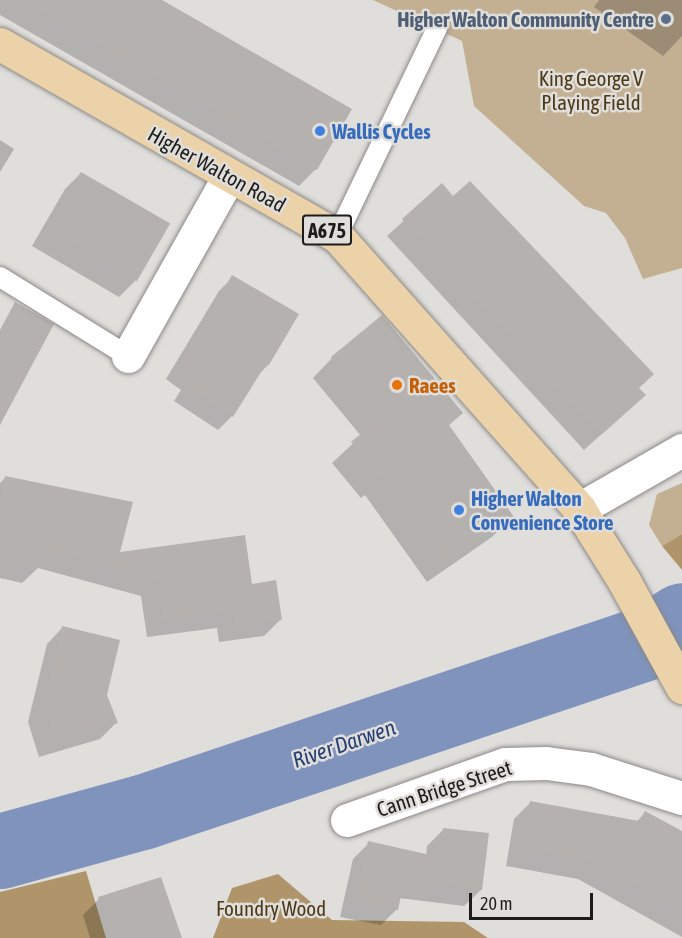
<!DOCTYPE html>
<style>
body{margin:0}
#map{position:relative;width:682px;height:938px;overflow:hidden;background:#e0dedb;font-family:"Asap Condensed",sans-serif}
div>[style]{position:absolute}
.green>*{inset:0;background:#c3b093}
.forest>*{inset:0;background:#b0956a}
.shadow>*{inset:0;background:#0003}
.river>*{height:75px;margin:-37.5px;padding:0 37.5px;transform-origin:37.5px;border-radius:37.5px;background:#7f93bd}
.building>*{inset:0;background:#b4b1af;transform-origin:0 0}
.roads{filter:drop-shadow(0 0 2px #8b8987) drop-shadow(0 0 2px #8b8987)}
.service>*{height:20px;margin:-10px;padding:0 10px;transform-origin:10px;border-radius:10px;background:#fff}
.minor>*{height:33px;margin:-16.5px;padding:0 16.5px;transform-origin:16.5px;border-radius:16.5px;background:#fff}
.primary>*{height:33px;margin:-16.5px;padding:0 16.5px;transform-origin:16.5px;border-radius:16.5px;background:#ecd2a9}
.dots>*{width:16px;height:16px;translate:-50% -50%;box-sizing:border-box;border:3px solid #e0dedb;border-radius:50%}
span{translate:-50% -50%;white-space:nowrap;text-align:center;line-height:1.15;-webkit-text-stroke:5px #e0dedb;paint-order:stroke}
.shield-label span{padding:2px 4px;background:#e0dedb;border:2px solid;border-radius:4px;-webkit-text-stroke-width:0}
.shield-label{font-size:20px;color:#1d1c1b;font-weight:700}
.service-label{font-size:21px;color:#4e5e75;font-weight:700}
.right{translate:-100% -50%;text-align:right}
.park-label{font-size:21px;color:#4d3916}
.shop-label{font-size:21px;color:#366cbe;font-weight:700}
.left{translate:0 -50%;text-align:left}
.street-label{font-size:21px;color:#1d1c1b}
.food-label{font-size:21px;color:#c56008;font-weight:700}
.water-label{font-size:22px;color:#273f74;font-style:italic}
.scale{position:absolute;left:469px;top:893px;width:124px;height:27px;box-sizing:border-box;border:3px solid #1d1c1b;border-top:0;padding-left:8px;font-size:18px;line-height:21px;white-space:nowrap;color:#1d1c1b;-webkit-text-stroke:4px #e0dedb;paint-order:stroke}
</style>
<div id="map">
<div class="green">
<div style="clip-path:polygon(373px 0,682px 0,682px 268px,643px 279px,625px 238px,606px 213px,584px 206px,474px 106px,462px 41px)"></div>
<div style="clip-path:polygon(682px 483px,682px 534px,662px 546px,649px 525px,657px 494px)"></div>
</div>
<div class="forest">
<div style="clip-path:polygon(682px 534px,682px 570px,662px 546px)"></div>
<div style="clip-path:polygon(86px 871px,106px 938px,0 938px,0 892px)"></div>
<div style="clip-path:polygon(278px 874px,332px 920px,464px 922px,488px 938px,213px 938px,232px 888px)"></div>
</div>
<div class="shadow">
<div style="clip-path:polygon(0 0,158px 0,350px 109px,316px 169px,299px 186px,0 15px)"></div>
<div style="clip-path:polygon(599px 0,682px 0,682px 36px,663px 56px,594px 7px)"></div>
<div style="clip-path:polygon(0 140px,14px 149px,0 172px)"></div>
<div style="clip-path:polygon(81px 173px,135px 281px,119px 297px,32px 246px,65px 189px)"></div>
<div style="clip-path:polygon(442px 186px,638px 388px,628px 410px,584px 450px,387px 236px)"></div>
<div style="clip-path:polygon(233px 277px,268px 365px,257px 376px,232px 416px,218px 430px,174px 401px,181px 390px,166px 379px,219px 291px)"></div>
<div style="clip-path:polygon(332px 358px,461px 413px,448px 426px,512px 517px,492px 537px,427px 582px,365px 495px,361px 498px,332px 463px,361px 436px,313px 378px)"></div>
<div style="clip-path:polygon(5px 478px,118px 554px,250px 585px,280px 620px,264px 636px,219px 642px,217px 628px,147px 637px,141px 596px,38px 568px,22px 583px,0 578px,0 483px)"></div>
<div style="clip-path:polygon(63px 627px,106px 695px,116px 723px,100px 739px,39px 757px,28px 722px,47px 644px)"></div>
<div style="clip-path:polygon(530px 803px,636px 822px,645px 813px,682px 833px,682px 937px,578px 879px,506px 866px,514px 819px)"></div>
<div style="clip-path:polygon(443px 830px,481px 890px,464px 906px,399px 898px,397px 909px,381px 925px,340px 917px,353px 859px,369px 843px,426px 856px,427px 846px)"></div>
<div style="clip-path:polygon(99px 899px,175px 938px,90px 938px,83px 915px)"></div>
</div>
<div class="river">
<div style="left:0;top:851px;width:147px;rotate:-15.4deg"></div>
<div style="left:142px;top:812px;width:534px;rotate:-18.57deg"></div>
<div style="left:648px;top:642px;width:40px;rotate:-32.9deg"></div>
</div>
<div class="building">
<div style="clip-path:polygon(18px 0,162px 0,352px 109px,317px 170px)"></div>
<div style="left:81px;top:172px;width:103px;height:67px;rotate:30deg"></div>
<div style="clip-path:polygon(470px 181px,654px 374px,639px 388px,646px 395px,601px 435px,402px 219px,442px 183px,453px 196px)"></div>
<div style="clip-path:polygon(232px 275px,299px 314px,269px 365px,266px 364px,233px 417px,187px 386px,194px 375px,179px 365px)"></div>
<div style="clip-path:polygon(15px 302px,54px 324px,0 425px,0 330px)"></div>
<div style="clip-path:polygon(382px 315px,463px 413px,449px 425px,514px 517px,447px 564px,386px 477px,382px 480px,351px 442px,381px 417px,331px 357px)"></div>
<div style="clip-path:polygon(5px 476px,133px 502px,120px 552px,245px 535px,252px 584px,276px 580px,282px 620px,235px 627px,233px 612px,163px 622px,157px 580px,44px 550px,40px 568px,0 560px,0 500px)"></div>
<div style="clip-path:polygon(62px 626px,120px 640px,107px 695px,118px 723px,55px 742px,43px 705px)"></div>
<div style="clip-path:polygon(530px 801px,639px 821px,645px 811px,682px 831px,682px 913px,594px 863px,521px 850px)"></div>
<div style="clip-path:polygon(443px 828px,489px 833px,482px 890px,404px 881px,398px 910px,355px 901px,368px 841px,439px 857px)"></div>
<div style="clip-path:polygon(161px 877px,182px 938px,111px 938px,98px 897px)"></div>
</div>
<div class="roads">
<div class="service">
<div style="left:337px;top:236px;width:231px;rotate:-64.3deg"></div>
<div style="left:0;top:277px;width:150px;rotate:31.7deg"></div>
</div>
<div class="minor">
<div style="left:128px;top:356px;width:206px;rotate:-60.7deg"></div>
<div style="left:579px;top:509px;width:119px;rotate:-29.8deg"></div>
<div style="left:347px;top:820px;width:168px;rotate:-19.5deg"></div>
<div style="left:505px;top:764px;width:41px;rotate:-1.4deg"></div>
<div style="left:546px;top:763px;width:45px;rotate:7.6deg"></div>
<div style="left:591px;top:769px;width:96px;rotate:17.7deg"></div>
</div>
<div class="primary">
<div style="left:0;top:44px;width:388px;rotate:29.7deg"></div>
<div style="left:337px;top:236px;width:365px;rotate:48.4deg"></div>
<div style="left:579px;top:509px;width:85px;rotate:58deg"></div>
<div style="left:624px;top:581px;width:121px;rotate:61.3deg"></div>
</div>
</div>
<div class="dots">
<div style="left:666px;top:19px;background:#5c6f8a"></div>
<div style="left:320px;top:131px;background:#3f7fe0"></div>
<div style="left:397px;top:385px;background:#e8710a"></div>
<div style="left:459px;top:510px;background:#3f7fe0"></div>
</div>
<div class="shield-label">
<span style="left:327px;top:230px">A675</span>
</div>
<div class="service-label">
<span class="right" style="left:654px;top:19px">Higher Walton Community Centre</span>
</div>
<div class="park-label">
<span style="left:591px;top:90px">King George V<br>Playing Field</span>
<span style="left:271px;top:908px">Foundry Wood</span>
</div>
<div class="shop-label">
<span class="left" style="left:332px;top:131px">Wallis Cycles</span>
<span class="left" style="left:471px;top:510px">Higher Walton<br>Convenience Store</span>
</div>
<div class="street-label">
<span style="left:217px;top:169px;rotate:29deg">Higher Walton Road</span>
<span style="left:444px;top:788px;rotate:-18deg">Cann Bridge Street</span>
</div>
<div class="food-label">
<span class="left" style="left:409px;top:385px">Raees</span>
</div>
<div class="water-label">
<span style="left:344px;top:744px;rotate:-19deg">River Darwen</span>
</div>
<div class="scale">20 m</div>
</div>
